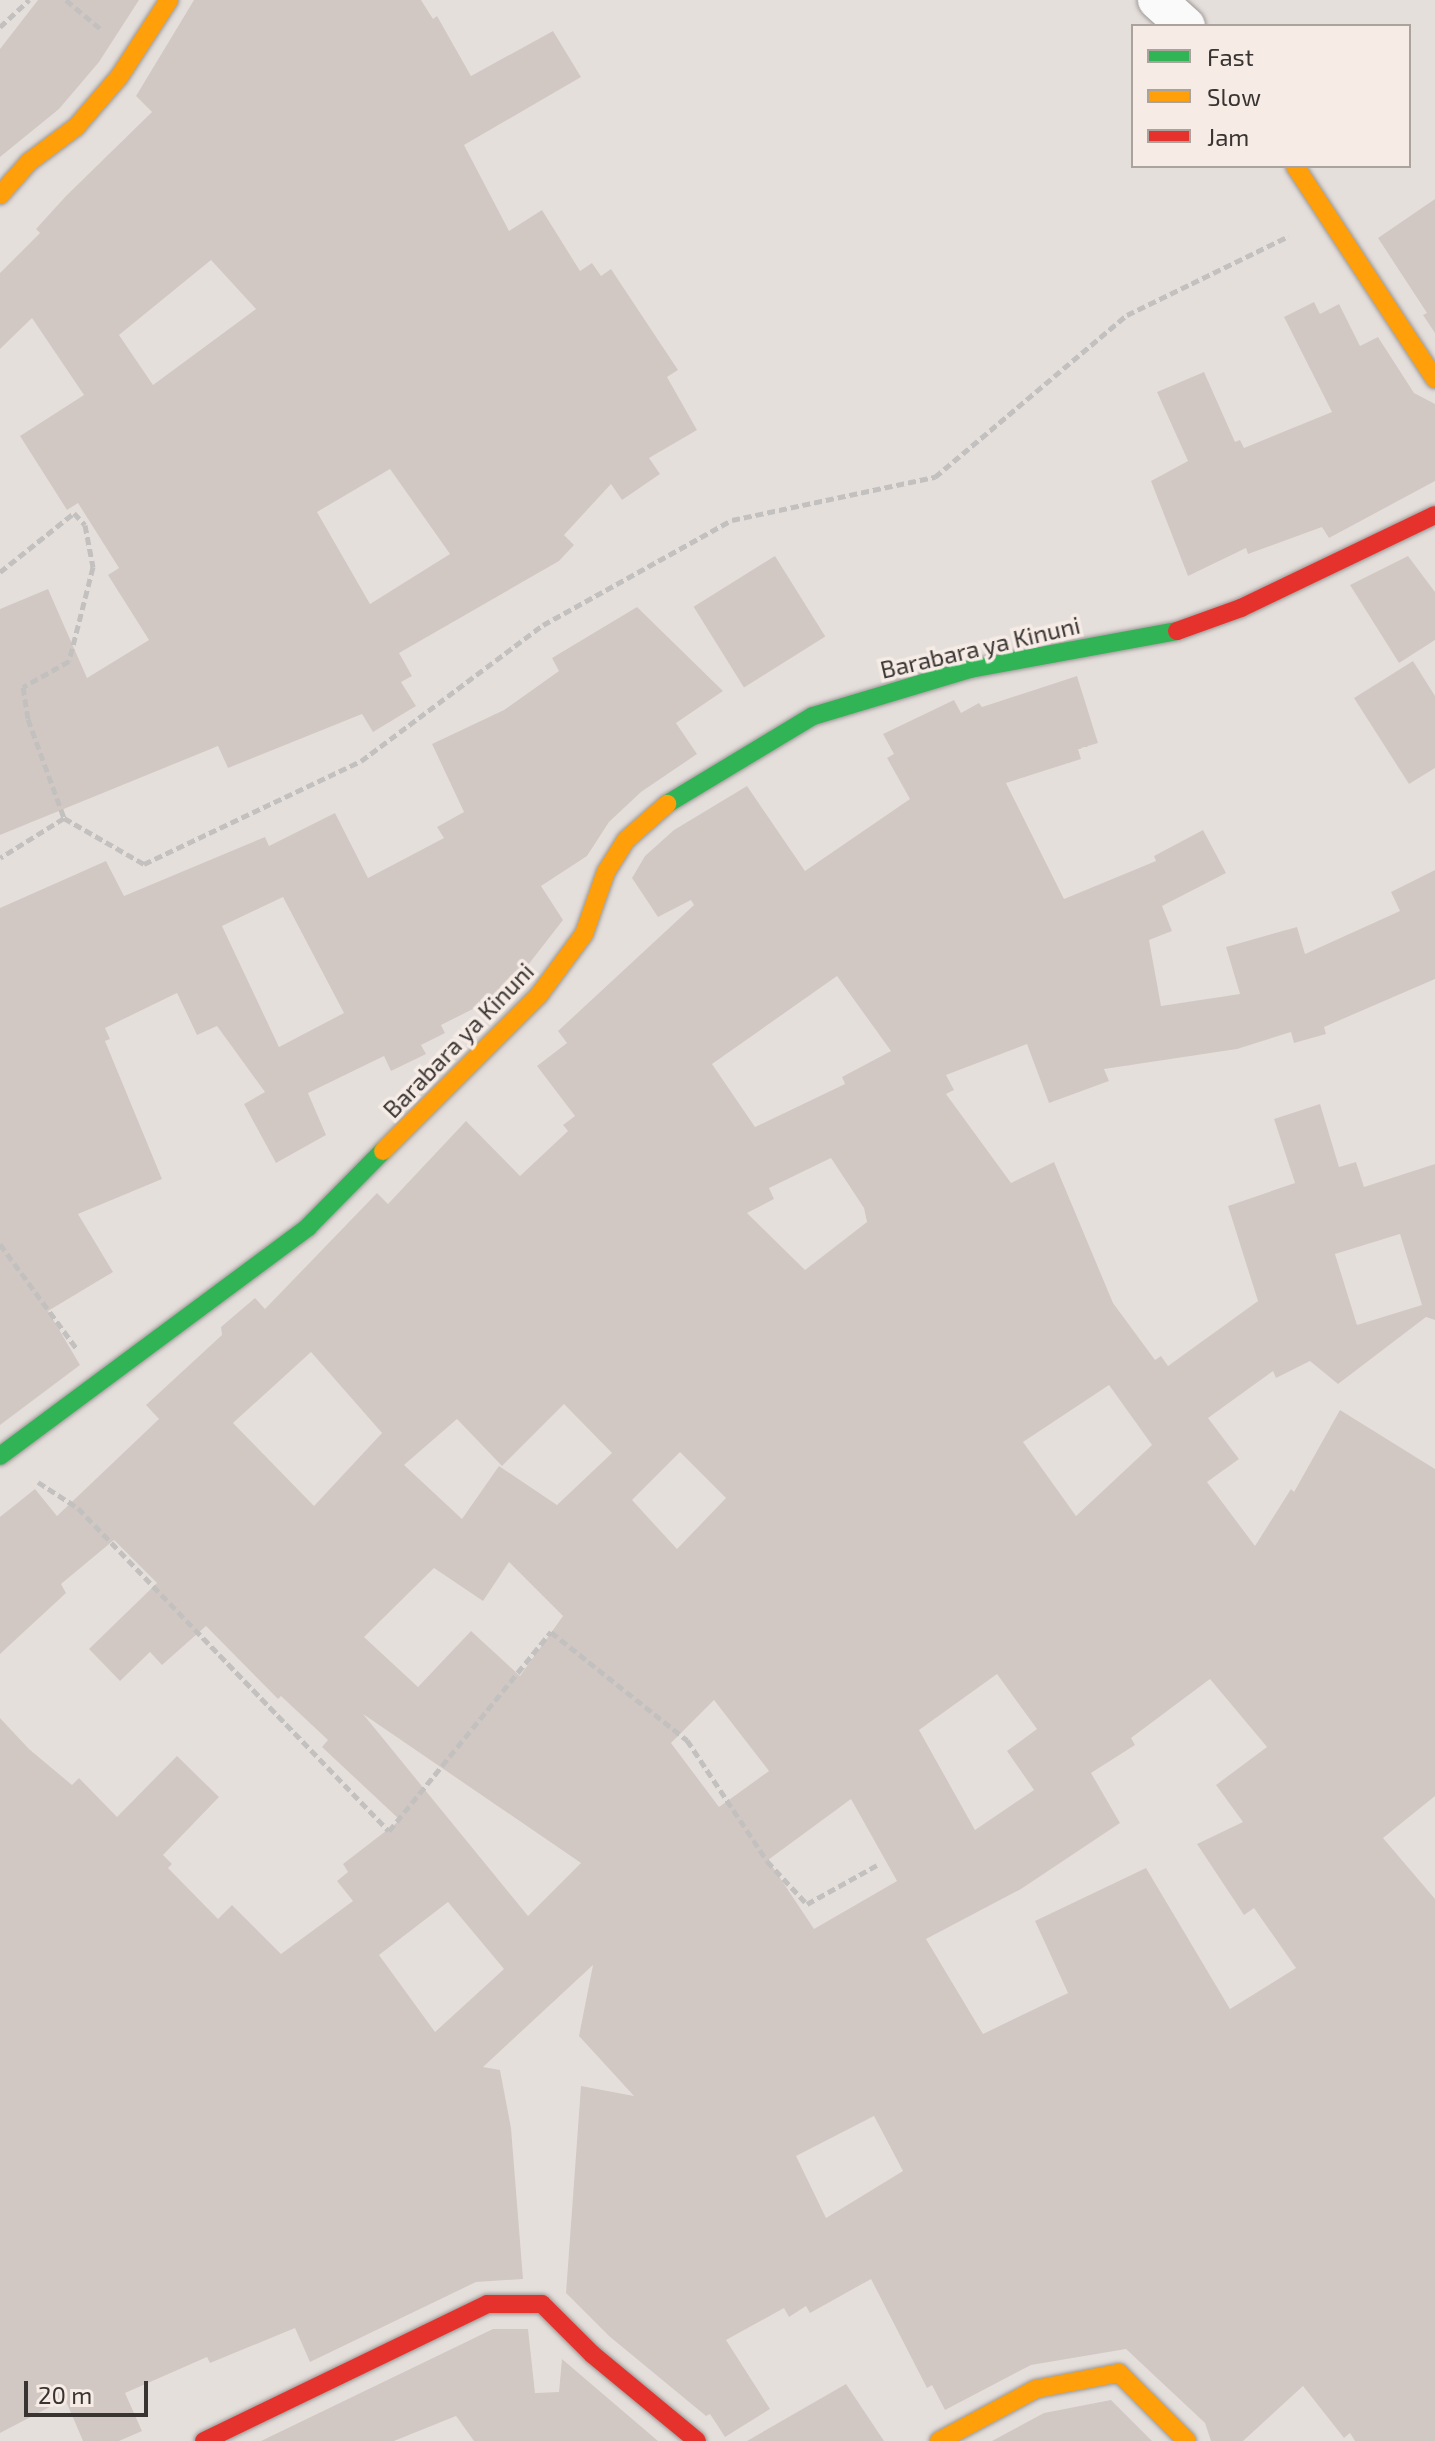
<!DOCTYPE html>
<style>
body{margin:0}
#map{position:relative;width:1435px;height:2441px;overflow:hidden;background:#e5dfdc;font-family:"Exo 2",sans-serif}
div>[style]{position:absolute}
.building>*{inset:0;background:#d2c8c3;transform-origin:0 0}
.path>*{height:5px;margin-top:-2.5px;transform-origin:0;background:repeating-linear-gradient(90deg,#c3c1bf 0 8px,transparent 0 12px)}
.roads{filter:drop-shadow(0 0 2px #9b9794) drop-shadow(0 0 2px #9b9794)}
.street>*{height:38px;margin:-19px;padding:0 19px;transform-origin:19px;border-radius:19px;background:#fbfafa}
.fast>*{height:18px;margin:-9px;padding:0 9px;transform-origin:9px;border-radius:9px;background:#30b455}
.slow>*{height:18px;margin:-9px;padding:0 9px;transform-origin:9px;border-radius:9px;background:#ff9f0a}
.jam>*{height:18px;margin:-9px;padding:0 9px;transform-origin:9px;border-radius:9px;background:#e5322d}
span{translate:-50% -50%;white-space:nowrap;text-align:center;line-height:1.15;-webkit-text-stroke:7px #f6ebe5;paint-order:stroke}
.street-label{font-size:24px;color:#383432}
.legend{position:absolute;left:1131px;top:24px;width:280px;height:144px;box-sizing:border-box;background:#f6ebe5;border:2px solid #aaa29d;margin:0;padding:10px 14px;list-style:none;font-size:24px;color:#383432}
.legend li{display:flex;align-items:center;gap:16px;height:40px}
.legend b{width:40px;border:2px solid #aaa29d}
.scale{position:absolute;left:24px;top:2381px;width:124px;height:36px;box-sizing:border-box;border:4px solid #383432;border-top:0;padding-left:10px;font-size:24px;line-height:28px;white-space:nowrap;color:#383432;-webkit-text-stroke:6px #f6ebe5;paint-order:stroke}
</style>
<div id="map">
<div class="building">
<div style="clip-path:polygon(38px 0,139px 0,99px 62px,59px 109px,0 157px,0 49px)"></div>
<div style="clip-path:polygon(evenodd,194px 0,421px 0,433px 19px,437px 16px,471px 76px,553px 31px,581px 77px,464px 145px,509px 231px,542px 210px,580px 271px,592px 263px,601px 276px,611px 269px,678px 370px,667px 377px,697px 430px,649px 458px,660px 474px,622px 500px,611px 484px,564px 535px,574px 545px,559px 561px,399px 653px,412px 676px,401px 682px,416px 706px,373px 732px,362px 714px,228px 768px,218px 746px,0 835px,0 609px,48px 589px,87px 678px,149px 640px,108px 575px,119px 568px,78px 503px,67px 510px,20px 436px,84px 395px,32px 318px,0 349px,0 273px,40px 233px,36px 229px,66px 196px,152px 112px,136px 96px,194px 0,211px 260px,256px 309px,153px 385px,119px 335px,211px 260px,194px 0,390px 469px,450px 554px,370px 604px,317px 512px,390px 469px)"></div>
<div style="clip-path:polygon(1435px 199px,1435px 333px,1423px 315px,1427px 313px,1378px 238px)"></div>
<div style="clip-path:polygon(1314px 302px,1320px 314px,1339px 304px,1360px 346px,1378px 337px,1414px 393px,1435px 404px,1435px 481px,1329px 538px,1322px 527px,1248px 554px,1246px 548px,1188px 576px,1151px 481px,1188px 461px,1157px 392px,1204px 372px,1235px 442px,1240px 440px,1244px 448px,1332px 412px,1284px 317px)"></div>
<div style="left:775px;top:556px;width:95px;height:96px;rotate:58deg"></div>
<div style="clip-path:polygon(1408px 556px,1435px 592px,1435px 640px,1399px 663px,1350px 585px)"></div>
<div style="clip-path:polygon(evenodd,637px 607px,723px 691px,676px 723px,697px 754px,641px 792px,609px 822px,587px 856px,541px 886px,563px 920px,507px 992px,441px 1025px,445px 1033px,421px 1045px,426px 1054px,391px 1071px,384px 1056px,308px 1093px,326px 1135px,276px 1163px,244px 1104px,265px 1092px,217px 1026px,197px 1035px,177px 993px,105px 1028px,110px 1039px,105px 1041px,162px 1179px,78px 1214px,113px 1272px,48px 1311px,80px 1365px,0 1425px,0 908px,106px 861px,124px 896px,265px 837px,269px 846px,335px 813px,368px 878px,444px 838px,437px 827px,464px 812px,432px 744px,504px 710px,559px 671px,552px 658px,637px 607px,283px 897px,344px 1013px,279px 1047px,222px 926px,283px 897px)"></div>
<div style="clip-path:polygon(1413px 661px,1435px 696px,1435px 768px,1409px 784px,1354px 698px)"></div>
<div style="clip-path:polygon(evenodd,1077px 676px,1098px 743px,1078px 749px,1081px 759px,1006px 783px,1064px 899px,1156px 861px,1154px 856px,1203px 830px,1226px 873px,1162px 906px,1172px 931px,1149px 940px,1161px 1006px,1240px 994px,1226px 947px,1297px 927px,1305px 954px,1400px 911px,1391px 892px,1435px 870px,1435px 979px,1324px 1027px,1326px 1034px,1294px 1043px,1291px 1032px,1237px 1049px,1104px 1069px,1109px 1081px,1049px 1103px,1027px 1044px,946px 1075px,954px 1090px,946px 1094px,1011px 1183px,1054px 1162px,1113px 1303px,1155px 1360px,1161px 1356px,1168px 1366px,1258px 1301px,1228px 1206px,1295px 1183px,1274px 1119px,1320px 1104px,1339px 1167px,1356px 1162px,1364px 1187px,1435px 1164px,1435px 1320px,1426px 1317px,1338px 1384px,1310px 1361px,1276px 1378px,1273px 1371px,1208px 1418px,1239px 1459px,1207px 1482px,1255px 1546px,1291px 1489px,1294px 1492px,1340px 1410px,1435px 1469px,1435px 1796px,1383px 1838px,1435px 1899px,1435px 2441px,1355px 2441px,1350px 2433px,1344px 2438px,1303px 2386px,1243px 2441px,1211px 2441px,1205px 2423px,1126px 2349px,1031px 2365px,945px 2410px,932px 2385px,927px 2388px,871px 2279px,810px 2313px,806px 2306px,789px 2317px,784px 2308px,726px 2340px,770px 2409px,725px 2437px,710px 2414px,706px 2416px,609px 2336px,566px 2293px,581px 2086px,634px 2096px,579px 2036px,593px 1965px,483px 2067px,500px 2070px,511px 2128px,523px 2279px,476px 2282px,310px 2362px,295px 2328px,210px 2363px,207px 2357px,125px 2393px,142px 2431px,119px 2441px,83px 2441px,65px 2399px,0 2433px,0 1718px,29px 1749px,72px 1785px,79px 1778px,117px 1817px,177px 1756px,219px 1797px,163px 1855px,172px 1864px,168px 1868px,218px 1919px,232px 1905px,281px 1954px,353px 1901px,337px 1881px,348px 1872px,343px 1864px,400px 1820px,322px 1747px,328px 1740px,281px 1696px,278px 1699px,206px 1626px,162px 1665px,150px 1652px,120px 1681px,89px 1649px,157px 1583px,114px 1540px,61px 1584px,66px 1593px,0 1654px,0 1517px,35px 1489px,57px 1516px,159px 1419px,146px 1405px,222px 1335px,221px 1327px,255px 1298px,265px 1309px,377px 1193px,388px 1204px,466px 1121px,520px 1176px,568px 1131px,563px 1125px,575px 1116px,537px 1066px,567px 1043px,558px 1031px,694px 905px,691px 900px,658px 917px,632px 878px,645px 856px,674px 830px,747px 786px,805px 871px,910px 799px,887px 758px,894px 754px,883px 734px,954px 700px,961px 713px,979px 703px,982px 707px,1077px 676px,837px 976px,891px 1051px,842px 1077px,845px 1084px,755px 1127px,712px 1064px,837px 976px,1077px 676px,831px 1158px,864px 1208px,867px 1222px,805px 1270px,747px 1213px,774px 1199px,769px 1188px,831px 1158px,1077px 676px,1400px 1234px,1422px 1305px,1357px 1325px,1335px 1254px,1400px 1234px,1077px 676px,311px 1352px,382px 1433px,314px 1506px,233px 1423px,311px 1352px,1077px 676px,1109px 1385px,1152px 1445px,1076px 1516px,1023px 1442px,1109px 1385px,1077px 676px,564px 1404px,612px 1453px,557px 1505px,499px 1466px,462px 1519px,404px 1465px,457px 1419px,502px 1466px,564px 1404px,1077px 676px,680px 1452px,726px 1498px,677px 1549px,632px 1500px,680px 1452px,1077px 676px,509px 1562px,563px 1616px,520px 1676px,471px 1631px,418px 1687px,364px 1637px,434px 1568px,483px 1601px,509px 1562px,1077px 676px,997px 1674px,1037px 1729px,1007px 1751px,1034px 1790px,975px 1830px,919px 1730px,997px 1674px,1077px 676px,1210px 1679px,1267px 1747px,1216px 1785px,1243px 1822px,1197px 1844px,1244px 1915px,1254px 1908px,1296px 1968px,1230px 2009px,1146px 1868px,1035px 1921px,1068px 1993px,983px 2034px,926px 1939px,1021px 1889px,1120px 1823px,1091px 1773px,1135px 1745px,1131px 1738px,1210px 1679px,1077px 676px,714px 1700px,769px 1771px,719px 1807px,671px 1743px,714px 1700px,1077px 676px,363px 1714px,581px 1863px,528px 1916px,363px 1714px,1077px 676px,851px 1799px,897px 1881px,814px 1929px,768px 1860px,851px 1799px,1077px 676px,448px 1902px,504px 1969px,435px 2032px,379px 1955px,448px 1902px,1077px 676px,874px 2116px,903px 2171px,826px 2218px,796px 2156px,874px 2116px)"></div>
<div style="clip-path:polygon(493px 2329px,528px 2329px,535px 2393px,559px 2392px,562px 2359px,658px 2441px,474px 2441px,456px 2416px,394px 2441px,261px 2441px)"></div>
<div style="clip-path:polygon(846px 2384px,884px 2441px,747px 2441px)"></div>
<div style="clip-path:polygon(1111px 2400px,1152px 2441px,992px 2441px,1044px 2413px)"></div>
</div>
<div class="path">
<div style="left:66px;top:0;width:47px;rotate:39.8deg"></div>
<div style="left:0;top:27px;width:40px;rotate:-43deg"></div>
<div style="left:0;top:572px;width:95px;rotate:-38.6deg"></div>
<div style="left:74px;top:513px;width:16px;rotate:47deg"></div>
<div style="left:85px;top:525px;width:43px;rotate:79.2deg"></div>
<div style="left:93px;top:567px;width:97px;rotate:104.3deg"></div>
<div style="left:69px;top:661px;width:53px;rotate:150.5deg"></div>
<div style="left:23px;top:687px;width:32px;rotate:81deg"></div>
<div style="left:28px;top:719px;width:105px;rotate:70deg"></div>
<div style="left:64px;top:818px;width:75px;rotate:148deg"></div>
<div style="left:64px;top:818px;width:92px;rotate:29.9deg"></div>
<div style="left:144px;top:864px;width:240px;rotate:-25.4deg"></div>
<div style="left:361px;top:761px;width:227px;rotate:-36.8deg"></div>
<div style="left:543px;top:625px;width:216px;rotate:-29.1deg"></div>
<div style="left:732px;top:520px;width:208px;rotate:-12deg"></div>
<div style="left:935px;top:477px;width:251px;rotate:-40.2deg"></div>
<div style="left:1127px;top:315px;width:180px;rotate:-26deg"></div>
<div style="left:0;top:1244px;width:129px;rotate:53.8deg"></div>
<div style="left:38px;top:1482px;width:48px;rotate:33deg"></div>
<div style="left:78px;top:1508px;width:448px;rotate:46.1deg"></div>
<div style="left:389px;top:1831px;width:257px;rotate:-50.9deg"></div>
<div style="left:551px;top:1632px;width:174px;rotate:38.5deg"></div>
<div style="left:687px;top:1740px;width:145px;rotate:56.5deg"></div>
<div style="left:767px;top:1861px;width:59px;rotate:47.1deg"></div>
<div style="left:807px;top:1904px;width:80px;rotate:-29.1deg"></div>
</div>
<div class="roads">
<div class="street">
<div style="left:1157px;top:0;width:39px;rotate:42deg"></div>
</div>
<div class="fast">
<div style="left:667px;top:804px;width:170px;rotate:-31.1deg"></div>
<div style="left:813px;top:716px;width:164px;rotate:-16.7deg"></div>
<div style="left:970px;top:669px;width:210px;rotate:-10.4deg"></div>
<div style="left:0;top:1456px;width:384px;rotate:-36.6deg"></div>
<div style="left:308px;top:1227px;width:107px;rotate:-45.4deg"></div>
</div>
<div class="slow">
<div style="left:1295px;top:166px;width:255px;rotate:56.7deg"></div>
<div style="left:0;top:195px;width:44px;rotate:-48.7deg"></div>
<div style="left:29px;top:162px;width:59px;rotate:-36.7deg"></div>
<div style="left:76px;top:127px;width:66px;rotate:-49.3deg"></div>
<div style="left:119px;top:77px;width:92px;rotate:-57deg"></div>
<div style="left:383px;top:1151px;width:221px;rotate:-45deg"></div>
<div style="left:539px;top:995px;width:76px;rotate:-53.6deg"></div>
<div style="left:584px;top:934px;width:66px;rotate:-70.5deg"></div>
<div style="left:606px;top:872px;width:38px;rotate:-58deg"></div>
<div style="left:626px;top:840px;width:55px;rotate:-41.3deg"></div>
<div style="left:939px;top:2441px;width:110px;rotate:-28.2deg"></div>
<div style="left:1036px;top:2389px;width:85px;rotate:-10.9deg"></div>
<div style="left:1119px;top:2373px;width:96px;rotate:45deg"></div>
</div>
<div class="jam">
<div style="left:1177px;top:631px;width:68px;rotate:-19.8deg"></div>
<div style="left:1241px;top:608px;width:215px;rotate:-25.6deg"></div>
<div style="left:204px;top:2441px;width:314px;rotate:-25.8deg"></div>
<div style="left:487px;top:2304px;width:55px"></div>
<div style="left:542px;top:2304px;width:71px;rotate:45deg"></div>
<div style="left:592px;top:2354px;width:136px;rotate:39.6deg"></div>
</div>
</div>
<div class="street-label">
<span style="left:980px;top:647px;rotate:-13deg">Barabara ya Kinuni</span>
<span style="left:458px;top:1040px;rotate:-46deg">Barabara ya Kinuni</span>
</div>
<ul class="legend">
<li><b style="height:10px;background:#30b455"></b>Fast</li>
<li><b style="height:10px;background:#ff9f0a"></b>Slow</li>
<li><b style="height:10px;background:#e5322d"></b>Jam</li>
</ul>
<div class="scale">20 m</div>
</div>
